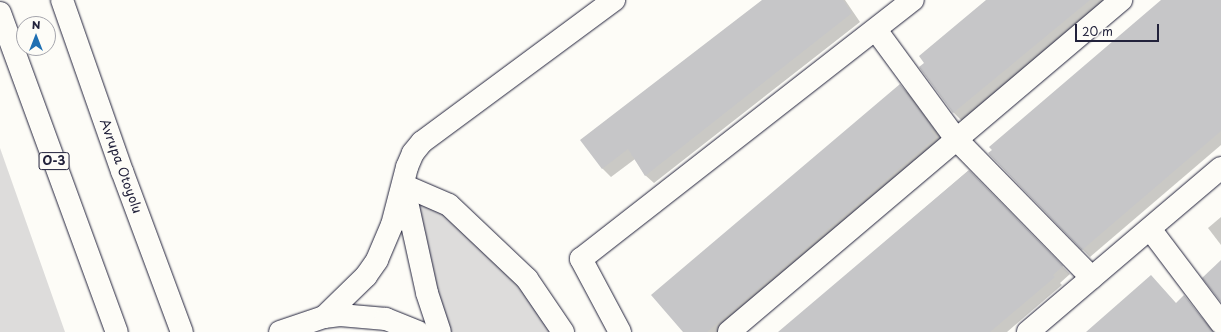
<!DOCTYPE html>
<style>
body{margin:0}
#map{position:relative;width:1221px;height:332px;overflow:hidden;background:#fdfcf7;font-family:"Playpen Sans",sans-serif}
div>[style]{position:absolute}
.green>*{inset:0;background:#dddcdb}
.shadow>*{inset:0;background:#0003}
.building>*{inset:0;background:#c6c6c8}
.roads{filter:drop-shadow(0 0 1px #22223b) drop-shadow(0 0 1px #22223b)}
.minor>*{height:22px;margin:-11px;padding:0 11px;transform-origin:11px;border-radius:11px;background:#fdfcf7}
.major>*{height:22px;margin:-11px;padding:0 11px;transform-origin:11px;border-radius:11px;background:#fdfcf7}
.highway>*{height:22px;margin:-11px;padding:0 11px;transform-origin:11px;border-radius:11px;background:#fdfcf7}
span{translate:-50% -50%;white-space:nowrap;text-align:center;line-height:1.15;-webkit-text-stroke:3px #fdfcf7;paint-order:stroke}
.shield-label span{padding:1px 3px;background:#fdfcf7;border:1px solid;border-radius:3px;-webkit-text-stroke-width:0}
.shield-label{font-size:12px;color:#22223b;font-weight:700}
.street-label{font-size:13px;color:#22223b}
.north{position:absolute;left:16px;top:16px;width:40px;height:40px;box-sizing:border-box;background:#fdfcf7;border:1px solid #a5a5ac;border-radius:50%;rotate:0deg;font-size:11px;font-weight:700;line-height:16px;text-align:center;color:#22223b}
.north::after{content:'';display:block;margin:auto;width:14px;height:18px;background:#1f6fb2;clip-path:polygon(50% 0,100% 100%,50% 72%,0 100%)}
.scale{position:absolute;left:1075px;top:24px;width:84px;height:18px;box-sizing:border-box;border:2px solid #22223b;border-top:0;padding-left:5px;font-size:12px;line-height:14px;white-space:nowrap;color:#22223b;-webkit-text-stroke:3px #fdfcf7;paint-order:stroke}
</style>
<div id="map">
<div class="green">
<div style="clip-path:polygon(0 148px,65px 332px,0 332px)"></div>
<div style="clip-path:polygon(403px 185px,449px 205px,563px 332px,440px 332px)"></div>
</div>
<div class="shadow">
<div style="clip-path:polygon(763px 0,845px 0,860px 22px,654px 183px,645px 175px,635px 159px,611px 177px,602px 168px)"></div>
<div style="clip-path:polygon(988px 0,1109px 0,962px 121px,954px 113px,920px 68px)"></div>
<div style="clip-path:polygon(1163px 0,1221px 0,1221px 145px,1090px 257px,989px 154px)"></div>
<div style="clip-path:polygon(900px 85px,908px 93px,941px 138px,725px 332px,685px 332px)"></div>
<div style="clip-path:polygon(968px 171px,1070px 274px,1060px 283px,1062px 285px,1007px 332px,780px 332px)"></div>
<div style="clip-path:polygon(1221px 217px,1221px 245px,1208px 228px)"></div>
<div style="clip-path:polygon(1184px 297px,1214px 332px,1087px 332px,1176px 304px)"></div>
</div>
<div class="building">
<div style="clip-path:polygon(762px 0,843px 0,852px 13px,645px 176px,628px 149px,602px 169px,580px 140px)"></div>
<div style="clip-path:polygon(986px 0,1090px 0,953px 113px,919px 67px,924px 63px,919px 56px)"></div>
<div style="clip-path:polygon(1161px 0,1221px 0,1221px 131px,1082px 250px,988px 153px,992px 150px,989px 147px)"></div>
<div style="clip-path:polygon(900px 84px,933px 129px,931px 131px,936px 137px,707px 332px,683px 332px,651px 295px)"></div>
<div style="clip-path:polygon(969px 170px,1063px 266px,1053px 275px,1055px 277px,990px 332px,778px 332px)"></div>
<div style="clip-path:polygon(1221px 260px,1221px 302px,1202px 278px)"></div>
<div style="clip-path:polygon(1151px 275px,1176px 303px,1184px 295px,1213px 332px,1086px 332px)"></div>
</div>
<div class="roads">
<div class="minor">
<div style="left:876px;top:30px;width:135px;rotate:53.7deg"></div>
<div style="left:956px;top:139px;width:194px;rotate:45.6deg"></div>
<div style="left:403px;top:185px;width:50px;rotate:23.5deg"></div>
<div style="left:449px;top:205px;width:108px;rotate:43.5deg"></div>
<div style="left:527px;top:279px;width:64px;rotate:55.8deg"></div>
<div style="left:404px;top:188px;width:107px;rotate:77.6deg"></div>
<div style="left:427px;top:293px;width:41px;rotate:71.6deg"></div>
<div style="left:1150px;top:229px;width:118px;rotate:52.9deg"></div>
<div style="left:324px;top:317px;width:59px;rotate:-44.3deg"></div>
<div style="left:366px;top:276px;width:19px;rotate:-55deg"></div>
<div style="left:377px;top:260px;width:38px;rotate:-67deg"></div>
<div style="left:392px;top:225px;width:60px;rotate:-75.5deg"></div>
<div style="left:407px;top:167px;width:15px;rotate:-67deg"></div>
<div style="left:413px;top:153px;width:14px;rotate:-51deg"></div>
<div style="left:422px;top:142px;width:239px;rotate:-36.5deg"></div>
<div style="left:620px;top:332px;width:83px;rotate:-118.1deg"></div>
<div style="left:581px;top:259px;width:421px;rotate:-38deg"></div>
<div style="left:729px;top:332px;width:514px;rotate:-40.26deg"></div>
<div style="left:1028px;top:332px;width:253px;rotate:-40.4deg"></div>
</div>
<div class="major">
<div style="left:280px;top:332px;width:46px;rotate:-18.8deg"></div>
<div style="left:324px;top:317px;width:16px;rotate:-7deg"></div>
<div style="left:340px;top:315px;width:46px;rotate:5deg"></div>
<div style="left:386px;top:319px;width:35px;rotate:22deg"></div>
</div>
<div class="highway">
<div style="left:62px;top:0;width:181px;rotate:70.7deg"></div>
<div style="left:122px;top:171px;width:172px;rotate:69.6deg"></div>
<div style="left:0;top:13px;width:340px;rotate:69.9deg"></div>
</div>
</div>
<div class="shield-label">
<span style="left:54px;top:161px">O-3</span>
</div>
<div class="street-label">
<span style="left:121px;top:166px;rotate:70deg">Avrupa Otoyolu</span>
</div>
<div class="north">N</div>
<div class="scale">20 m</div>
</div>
